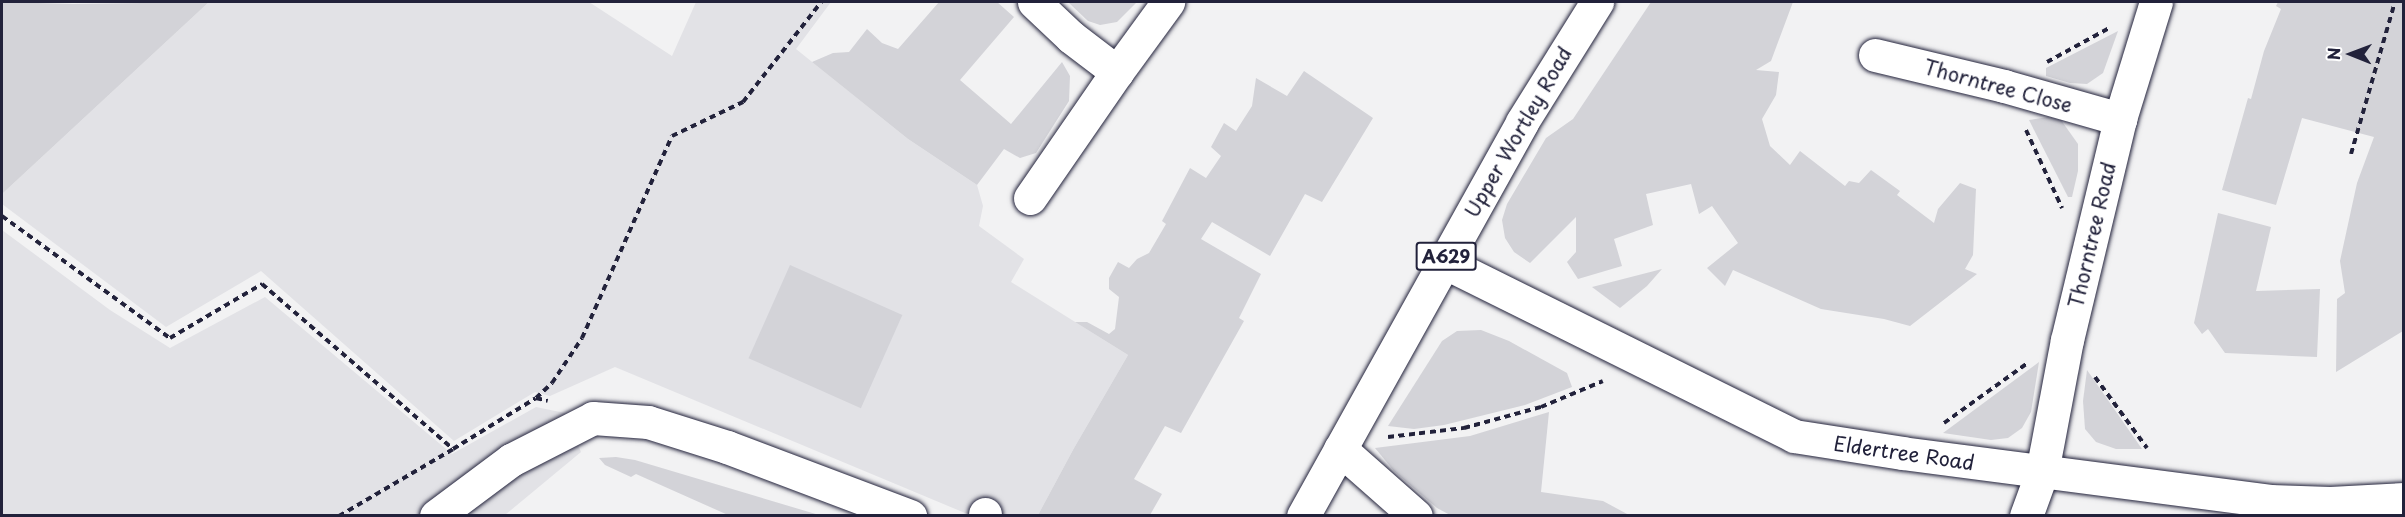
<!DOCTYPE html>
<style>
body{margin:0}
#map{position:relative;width:2405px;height:517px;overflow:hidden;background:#f2f2f3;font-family:"Playpen Sans",sans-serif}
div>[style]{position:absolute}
.built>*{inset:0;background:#e2e2e6}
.green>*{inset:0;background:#d3d3d8;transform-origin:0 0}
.path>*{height:4px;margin-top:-2px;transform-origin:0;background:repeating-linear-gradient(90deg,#22223b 0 6px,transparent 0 10.5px)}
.roads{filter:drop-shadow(0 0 2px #22223b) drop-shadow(0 0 2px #22223b)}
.minor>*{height:33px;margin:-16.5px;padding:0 16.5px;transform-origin:16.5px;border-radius:16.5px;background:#fff}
.major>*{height:33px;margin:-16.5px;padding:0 16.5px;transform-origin:16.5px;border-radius:16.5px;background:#fff}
span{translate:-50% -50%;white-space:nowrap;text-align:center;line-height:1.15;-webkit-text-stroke:4.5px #fff;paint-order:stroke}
.shield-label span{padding:2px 4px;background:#fff;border:2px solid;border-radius:4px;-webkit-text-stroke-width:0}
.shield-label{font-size:18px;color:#22223b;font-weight:700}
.street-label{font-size:20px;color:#22223b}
.frame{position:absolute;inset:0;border:3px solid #22223b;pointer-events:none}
.north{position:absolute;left:2321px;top:24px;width:60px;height:60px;-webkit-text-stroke:4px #fff;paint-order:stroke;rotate:271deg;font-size:16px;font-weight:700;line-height:24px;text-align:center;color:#22223b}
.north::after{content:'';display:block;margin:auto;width:21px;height:27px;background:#22223b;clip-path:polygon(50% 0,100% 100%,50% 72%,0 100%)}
</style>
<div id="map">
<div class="built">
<div style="clip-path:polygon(209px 2px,589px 2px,672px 56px,696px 2px,831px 2px,796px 49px,908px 139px,977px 185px,983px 206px,979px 226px,1024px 259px,1011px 282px,1128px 355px,1074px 448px,1038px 515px,965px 513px,615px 367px,550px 396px,535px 392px,454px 441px,261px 271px,166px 327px,2px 204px,2px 194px)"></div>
<div style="clip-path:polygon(2px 230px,110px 310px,170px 348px,265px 297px,452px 454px,536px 407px,565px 413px,581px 452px,505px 515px,2px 515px)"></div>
</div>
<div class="green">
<div style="clip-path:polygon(2px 2px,73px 4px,209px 2px,2px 194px)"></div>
<div style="clip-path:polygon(939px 2px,997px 2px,1014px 17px,960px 80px,1011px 124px,1062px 62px,1070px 76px,1069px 101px,1036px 153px,1020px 158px,1004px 149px,977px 185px,908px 139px,812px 62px,833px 53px,849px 52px,867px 29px,882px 43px,898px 49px)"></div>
<div style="clip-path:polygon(1068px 2px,1137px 2px,1117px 22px,1100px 25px,1088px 21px)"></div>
<div style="clip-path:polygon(1651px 2px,1793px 2px,1771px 61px,1756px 70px,1779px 72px,1776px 95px,1762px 119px,1770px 146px,1790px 165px,1800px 151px,1845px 186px,1849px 181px,1859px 183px,1871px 170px,1900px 191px,1897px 195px,1934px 223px,1938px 209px,1960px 183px,1976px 189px,1973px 255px,1965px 269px,1977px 274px,1910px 326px,1884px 319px,1821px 309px,1733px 270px,1725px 286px,1707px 268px,1738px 243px,1712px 206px,1699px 214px,1691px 184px,1646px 194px,1653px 225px,1614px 239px,1622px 266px,1578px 279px,1567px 262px,1576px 252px,1576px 217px,1530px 263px,1514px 252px,1505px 238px,1502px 220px,1507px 204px,1546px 138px,1573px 119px)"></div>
<div style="clip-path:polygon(2278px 2px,2403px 2px,2403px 331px,2336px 372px,2337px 299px,2345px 293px,2340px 261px,2357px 183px,2374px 137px,2302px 118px,2276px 205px,2222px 190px,2248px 98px,2251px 99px,2264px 51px,2281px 9px,2276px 6px)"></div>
<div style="clip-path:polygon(2118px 31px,2103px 73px,2087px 84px,2070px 83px,2046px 76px,2046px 68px)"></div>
<div style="clip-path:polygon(1304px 71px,1373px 118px,1322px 202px,1305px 194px,1270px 256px,1212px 222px,1201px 239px,1261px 274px,1239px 318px,1244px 321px,1181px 433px,1165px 426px,1134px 479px,1162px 494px,1150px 515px,1038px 515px,1074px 448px,1128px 355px,1075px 322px,1087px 322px,1109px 334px,1115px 329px,1119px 297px,1109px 289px,1109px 278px,1118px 262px,1129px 268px,1137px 259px,1149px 253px,1166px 224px,1162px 221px,1190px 168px,1206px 178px,1221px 156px,1211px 147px,1224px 123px,1236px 131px,1252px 106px,1256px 78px,1287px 96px)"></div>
<div style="clip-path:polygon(2048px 117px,2061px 120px,2078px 144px,2078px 171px,2072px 197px,2068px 197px,2029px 120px)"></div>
<div style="clip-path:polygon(2218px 213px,2271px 227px,2256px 291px,2320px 289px,2317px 357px,2225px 353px,2208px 329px,2202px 334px,2194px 323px)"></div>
<div style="left:790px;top:265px;width:123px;height:102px;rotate:24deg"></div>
<div style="clip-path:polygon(1662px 269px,1647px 286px,1620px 308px,1592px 287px)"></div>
<div style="clip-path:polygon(1481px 330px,1509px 341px,1567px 373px,1572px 387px,1525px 405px,1444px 425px,1414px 429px,1388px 426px,1442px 341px,1457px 331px)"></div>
<div style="clip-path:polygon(2039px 362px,2031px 412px,2022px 428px,2008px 438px,1991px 440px,1943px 433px)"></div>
<div style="clip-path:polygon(2087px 370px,2142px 449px,2116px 449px,2096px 442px,2085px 429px,2083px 401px)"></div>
<div style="clip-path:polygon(1549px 412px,1541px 492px,1603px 501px,1629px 515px,1450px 515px,1437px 508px,1394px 471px,1375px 448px,1470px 436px)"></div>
<div style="clip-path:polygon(616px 457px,635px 460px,819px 515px,728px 515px,636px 474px,631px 477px,605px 465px,599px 458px)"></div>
</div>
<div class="path">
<div style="left:2047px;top:62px;width:73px;rotate:-28.7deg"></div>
<div style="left:2026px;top:130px;width:86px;rotate:65.2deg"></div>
<div style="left:2351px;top:154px;width:158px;rotate:-73.9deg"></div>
<div style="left:2px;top:216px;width:208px;rotate:36deg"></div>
<div style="left:170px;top:338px;width:107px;rotate:-30.4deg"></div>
<div style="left:262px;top:284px;width:252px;rotate:40.8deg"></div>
<div style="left:453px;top:449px;width:97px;rotate:-31.6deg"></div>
<div style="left:536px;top:398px;width:12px;rotate:14deg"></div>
<div style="left:2095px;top:377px;width:88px;rotate:53.8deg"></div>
<div style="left:536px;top:398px;width:22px;rotate:-43deg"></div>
<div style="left:552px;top:383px;width:54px;rotate:-56.3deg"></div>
<div style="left:582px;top:338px;width:221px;rotate:-66deg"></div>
<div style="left:672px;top:136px;width:79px;rotate:-25.6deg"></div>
<div style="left:743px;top:102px;width:127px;rotate:-52deg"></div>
<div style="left:1944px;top:423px;width:101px;rotate:-35.7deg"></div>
<div style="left:1388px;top:437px;width:77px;rotate:-6.8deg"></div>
<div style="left:1464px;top:428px;width:80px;rotate:-15.3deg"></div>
<div style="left:1541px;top:407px;width:67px;rotate:-22.8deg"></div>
<div style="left:339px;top:516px;width:132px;rotate:-30.4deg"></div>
</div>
<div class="roads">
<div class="minor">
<div style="left:1034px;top:2px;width:51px;rotate:43.4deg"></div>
<div style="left:1071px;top:37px;width:58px;rotate:37.3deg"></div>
<div style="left:1117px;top:72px;width:87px;rotate:-53.9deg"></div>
<div style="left:1875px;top:55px;width:133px;rotate:13.5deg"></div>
<div style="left:2004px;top:86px;width:121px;rotate:15.9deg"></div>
<div style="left:1030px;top:198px;width:153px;rotate:-55.4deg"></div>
<div style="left:1444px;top:262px;width:391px;rotate:26.4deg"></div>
<div style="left:1794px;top:436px;width:109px;rotate:8.9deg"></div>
<div style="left:1902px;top:453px;width:371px;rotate:7.4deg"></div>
<div style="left:2270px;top:501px;width:60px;rotate:1.9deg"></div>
<div style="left:2330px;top:503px;width:74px;rotate:-3.1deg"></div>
<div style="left:1340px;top:449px;width:101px;rotate:41.4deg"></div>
<div style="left:436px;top:516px;width:94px;rotate:-36.7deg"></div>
<div style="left:511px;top:460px;width:92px;rotate:-27.1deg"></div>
<div style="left:593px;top:418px;width:55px;rotate:4.2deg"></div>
<div style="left:648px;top:422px;width:83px;rotate:17.6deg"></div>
<div style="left:727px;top:447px;width:196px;rotate:20.7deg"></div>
<div style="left:985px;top:516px;width:2px;rotate:-90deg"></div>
<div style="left:2026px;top:516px;width:47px;rotate:-70deg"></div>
<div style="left:2042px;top:472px;width:134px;rotate:-79.3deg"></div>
<div style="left:2067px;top:340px;width:227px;rotate:-76.5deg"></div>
<div style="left:2120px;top:119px;width:122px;rotate:-72.9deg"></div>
</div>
<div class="major">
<div style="left:1303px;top:516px;width:451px;rotate:-60.9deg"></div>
<div style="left:1522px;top:122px;width:142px;rotate:-58deg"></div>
</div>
</div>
<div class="shield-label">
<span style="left:1446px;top:256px">A629</span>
</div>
<div class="street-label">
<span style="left:1998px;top:86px;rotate:15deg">Thorntree Close</span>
<span style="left:1518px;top:132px;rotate:-60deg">Upper Wortley Road</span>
<span style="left:2092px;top:235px;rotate:-77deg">Thorntree Road</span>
<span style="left:1904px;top:453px;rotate:8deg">Eldertree Road</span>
</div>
<div class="frame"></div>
<div class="north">N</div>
</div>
